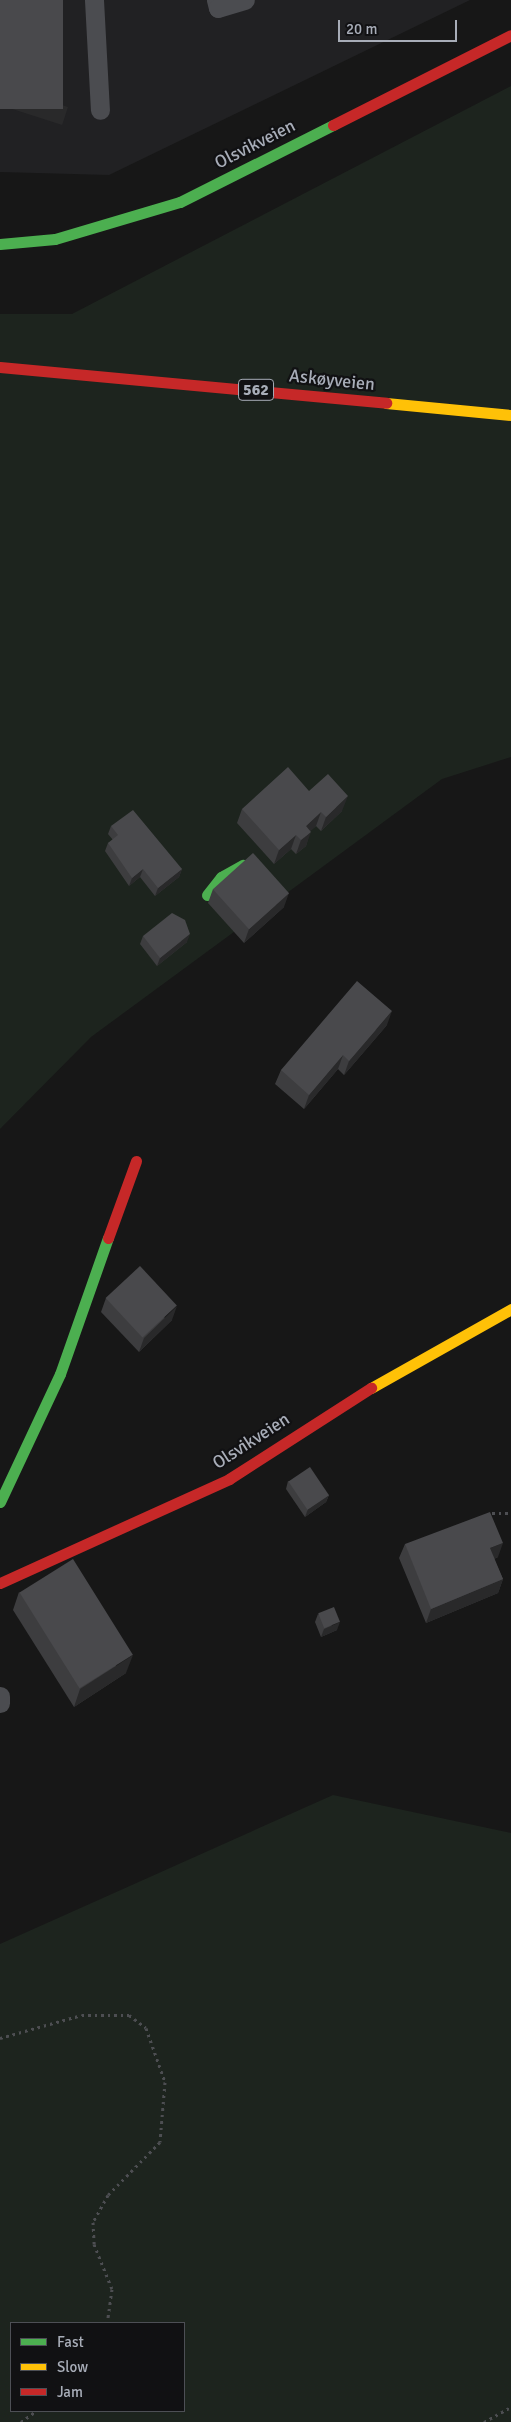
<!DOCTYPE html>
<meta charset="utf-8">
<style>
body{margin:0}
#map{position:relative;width:511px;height:2422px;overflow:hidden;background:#171717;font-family:Signika,sans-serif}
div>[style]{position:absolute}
.built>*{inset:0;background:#212123}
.green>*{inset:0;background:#1d241e}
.path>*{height:3px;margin-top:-1.5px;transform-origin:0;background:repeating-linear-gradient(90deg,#4d4e52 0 2.5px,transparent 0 6.5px)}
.lane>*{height:19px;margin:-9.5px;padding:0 9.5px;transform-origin:9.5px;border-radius:9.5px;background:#4b4c50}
.fast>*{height:11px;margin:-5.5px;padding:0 5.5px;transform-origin:5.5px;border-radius:5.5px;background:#4caf50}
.slow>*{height:11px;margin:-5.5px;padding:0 5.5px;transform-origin:5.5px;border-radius:5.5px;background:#ffc107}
.jam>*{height:11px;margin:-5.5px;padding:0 5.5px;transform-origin:5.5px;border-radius:5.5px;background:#c62828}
.wall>*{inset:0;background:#3d3d3f}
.shaded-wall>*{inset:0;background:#29292a;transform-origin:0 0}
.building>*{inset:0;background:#49494c;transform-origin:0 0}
span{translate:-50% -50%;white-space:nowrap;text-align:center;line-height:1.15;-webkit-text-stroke:4.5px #111113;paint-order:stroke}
.shield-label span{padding:1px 4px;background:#111113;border:1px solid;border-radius:4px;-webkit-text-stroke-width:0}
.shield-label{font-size:16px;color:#a8adb8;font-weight:700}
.street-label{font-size:18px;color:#a8adb8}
.legend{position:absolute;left:10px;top:2322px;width:175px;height:90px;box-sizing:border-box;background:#111113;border:1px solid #4d4f55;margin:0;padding:6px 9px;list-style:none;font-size:15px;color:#a8adb8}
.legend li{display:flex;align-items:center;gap:10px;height:25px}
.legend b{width:25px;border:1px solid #4d4f55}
.scale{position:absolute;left:338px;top:20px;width:119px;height:22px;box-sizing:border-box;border:2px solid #a8adb8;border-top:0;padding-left:6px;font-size:15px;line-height:18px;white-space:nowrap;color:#a8adb8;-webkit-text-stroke:4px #111113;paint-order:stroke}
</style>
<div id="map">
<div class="built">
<div style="clip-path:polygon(0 0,470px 0,109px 175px,0 172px)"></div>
</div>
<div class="green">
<div style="clip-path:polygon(511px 86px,511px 757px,442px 779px,91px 1037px,0 1129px,0 314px,72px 314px)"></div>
<div style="clip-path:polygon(evenodd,333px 1795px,511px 1833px,511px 2422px,0 2422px,0 1944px,333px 1795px,11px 2323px,184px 2323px,184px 2411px,11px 2411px,11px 2323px)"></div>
</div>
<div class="path">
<div style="left:492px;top:1513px;width:19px"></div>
<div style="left:0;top:2038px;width:85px;rotate:-15.7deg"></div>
<div style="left:82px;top:2015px;width:47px"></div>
<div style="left:129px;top:2015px;width:21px;rotate:37deg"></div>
<div style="left:146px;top:2028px;width:57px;rotate:70.6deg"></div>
<div style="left:165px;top:2082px;width:60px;rotate:94.8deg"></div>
<div style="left:160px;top:2142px;width:74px;rotate:134.5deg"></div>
<div style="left:108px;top:2195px;width:31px;rotate:119deg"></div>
<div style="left:93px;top:2222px;width:22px;rotate:87deg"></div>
<div style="left:94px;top:2244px;width:48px;rotate:68.2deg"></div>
<div style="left:112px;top:2289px;width:34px;rotate:98deg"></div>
<div style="left:21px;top:2422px;width:19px;rotate:-36deg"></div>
<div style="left:484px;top:2422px;width:31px;rotate:-29deg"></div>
</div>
<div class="lane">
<div style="left:94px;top:0;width:110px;rotate:86.9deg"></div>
<div style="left:216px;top:0;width:8px;rotate:76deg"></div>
<div style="left:218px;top:8px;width:28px;rotate:-17deg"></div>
<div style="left:0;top:1696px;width:7px;rotate:90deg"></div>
</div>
<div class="fast">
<div style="left:0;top:244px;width:55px;rotate:-5.2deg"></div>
<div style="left:55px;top:239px;width:130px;rotate:-16.5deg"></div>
<div style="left:180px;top:202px;width:171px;rotate:-26.7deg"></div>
<div style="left:207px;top:895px;width:23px;rotate:-52deg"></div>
<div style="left:221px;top:877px;width:25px;rotate:-29deg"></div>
<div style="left:0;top:1502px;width:141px;rotate:-64.9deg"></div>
<div style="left:60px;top:1374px;width:144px;rotate:-70.6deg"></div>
</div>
<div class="slow">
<div style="left:386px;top:403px;width:126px;rotate:5.5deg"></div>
<div style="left:371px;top:1388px;width:161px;rotate:-29.4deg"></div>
</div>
<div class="jam">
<div style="left:333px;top:125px;width:199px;rotate:-26.8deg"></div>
<div style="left:0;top:367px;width:388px;rotate:5.3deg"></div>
<div style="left:108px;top:1238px;width:82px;rotate:-70deg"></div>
<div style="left:0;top:1583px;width:252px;rotate:-24.4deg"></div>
<div style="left:229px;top:1479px;width:169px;rotate:-32.7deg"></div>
</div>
<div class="wall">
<div style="clip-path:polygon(309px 791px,342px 811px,321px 831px,316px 826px,310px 831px,306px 846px,296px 854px,291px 849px,274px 864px,237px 823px,242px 809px)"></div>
<div style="clip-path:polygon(111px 826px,182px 869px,179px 877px,155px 896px,140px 877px,129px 886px,105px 851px,108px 843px,113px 840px,108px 834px)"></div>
<div style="clip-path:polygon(213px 889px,284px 907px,244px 943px,208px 903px)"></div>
<div style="clip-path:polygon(143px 936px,187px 942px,157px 966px,140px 944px)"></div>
<div style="clip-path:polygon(387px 1025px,344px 1075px,338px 1069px,304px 1109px,275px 1084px,281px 1070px)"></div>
<div style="clip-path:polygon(106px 1298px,172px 1320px,139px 1352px,101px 1312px)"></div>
<div style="clip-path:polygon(288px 1481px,329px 1495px,326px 1502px,305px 1517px,286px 1489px)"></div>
<div style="clip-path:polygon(405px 1544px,498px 1557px,494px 1559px,503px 1579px,498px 1593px,426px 1623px,399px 1558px)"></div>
<div style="clip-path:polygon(19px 1592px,126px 1673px,74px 1707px,13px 1610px)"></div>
<div style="clip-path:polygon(318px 1614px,337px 1630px,321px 1637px,315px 1622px)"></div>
</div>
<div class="shaded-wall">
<div style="left:68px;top:107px;width:19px;height:68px;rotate:108deg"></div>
<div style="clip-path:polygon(348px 796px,342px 811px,321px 831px,326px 817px)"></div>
<div style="clip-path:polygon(321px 812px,316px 826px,301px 840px,306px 826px)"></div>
<div style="clip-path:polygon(311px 832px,306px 846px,296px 854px,301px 840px)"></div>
<div style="clip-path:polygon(296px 835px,291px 849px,274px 864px,279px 850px)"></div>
<div style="clip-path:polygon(143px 869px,140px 877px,129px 886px,132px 878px)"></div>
<div style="clip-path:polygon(182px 869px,179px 877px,155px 896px,158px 888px)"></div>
<div style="clip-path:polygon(289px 893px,284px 907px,244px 943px,249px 929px)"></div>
<div style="clip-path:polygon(190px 934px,187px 942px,157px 966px,160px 958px)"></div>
<div style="clip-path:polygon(392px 1011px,387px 1025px,344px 1075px,349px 1061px)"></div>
<div style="clip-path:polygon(343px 1055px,338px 1069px,304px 1109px,309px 1095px)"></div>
<div style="clip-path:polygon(177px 1306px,172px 1320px,139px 1352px,144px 1338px)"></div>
<div style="clip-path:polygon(329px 1495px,326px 1502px,305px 1517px,308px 1509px)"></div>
<div style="clip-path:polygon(503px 1543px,498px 1557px,485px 1563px,490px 1548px)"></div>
<div style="clip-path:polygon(503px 1579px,498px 1593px,426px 1623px,431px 1609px)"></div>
<div style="clip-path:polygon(340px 1622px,337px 1630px,321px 1637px,324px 1629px)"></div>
<div style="clip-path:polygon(133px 1655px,126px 1673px,74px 1707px,80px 1689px)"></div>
</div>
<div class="building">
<div style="left:0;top:0;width:63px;height:109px"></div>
<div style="clip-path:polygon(288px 767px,309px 791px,328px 774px,348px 796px,326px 817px,321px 812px,306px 826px,311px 832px,301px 840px,296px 835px,279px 850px,242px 809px)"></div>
<div style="clip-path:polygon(133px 810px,182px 869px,158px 888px,143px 869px,132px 878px,108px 843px,118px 835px,111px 826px)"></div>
<div style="left:253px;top:853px;width:54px;height:54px;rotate:48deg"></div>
<div style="clip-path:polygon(172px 913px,185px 920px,190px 934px,160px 958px,143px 936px)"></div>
<div style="clip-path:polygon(357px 981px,392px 1011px,349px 1061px,343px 1055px,309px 1095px,281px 1070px)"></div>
<div style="left:140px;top:1266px;width:54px;height:47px;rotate:47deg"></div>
<div style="left:310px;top:1467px;width:34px;height:26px;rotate:56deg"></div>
<div style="clip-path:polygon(490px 1512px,503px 1543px,490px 1548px,503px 1579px,431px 1609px,405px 1544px)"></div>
<div style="left:73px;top:1559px;width:113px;height:63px;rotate:58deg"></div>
<div style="left:334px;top:1607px;width:16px;height:17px;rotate:68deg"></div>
</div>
<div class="shield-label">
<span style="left:256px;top:390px">562</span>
</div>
<div class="street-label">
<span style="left:255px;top:144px;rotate:-27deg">Olsvikveien</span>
<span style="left:332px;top:380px;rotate:6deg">Askøyveien</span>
<span style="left:251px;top:1441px;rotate:-33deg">Olsvikveien</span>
</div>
<ul class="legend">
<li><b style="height:6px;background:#4caf50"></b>Fast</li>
<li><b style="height:6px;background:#ffc107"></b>Slow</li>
<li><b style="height:6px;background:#c62828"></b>Jam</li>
</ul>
<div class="scale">20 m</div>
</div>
